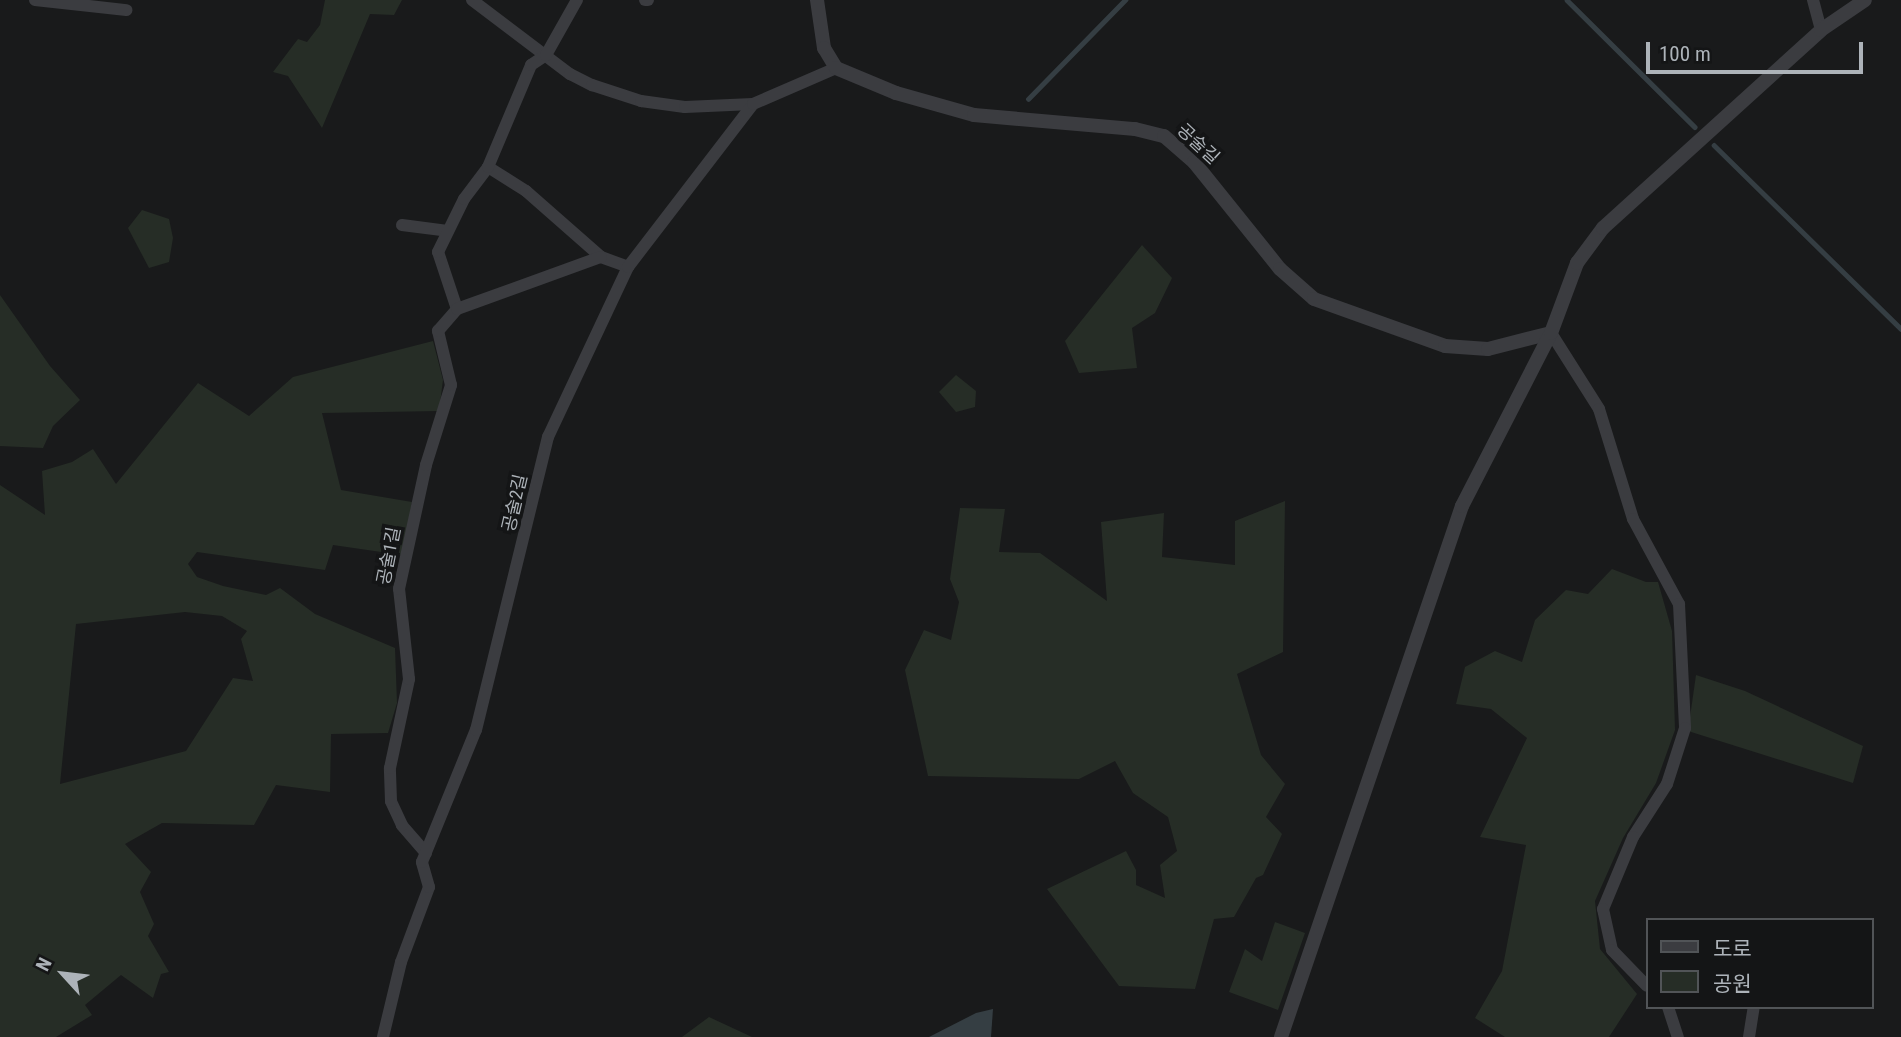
<!DOCTYPE html>
<meta charset="utf-8">
<style>
body{margin:0}
#map{position:relative;width:1901px;height:1037px;overflow:hidden;background:#191a1b;font-family:"Roboto Condensed","Noto Sans KR",sans-serif}
div>[style]{position:absolute}
.green>*{inset:0;background:#262d26}
.water>*{inset:0;background:#353e43}
.stream>*{height:4.5px;margin:-2.25px;padding:0 2.25px;transform-origin:2.25px;border-radius:2.25px;background:#353e43}
.minor>*{height:12px;margin:-6px;padding:0 6px;transform-origin:6px;border-radius:6px;background:#3b3c40}
.tertiary>*{height:14px;margin:-7px;padding:0 7px;transform-origin:7px;border-radius:7px;background:#3b3c40}
span{translate:-50% -50%;white-space:nowrap;text-align:center;line-height:1.15;-webkit-text-stroke:7px #141516;paint-order:stroke}
.street-label{font-size:18px;color:#adb3b9}
.legend{position:absolute;left:1646px;top:918px;width:228px;height:91px;box-sizing:border-box;background:#141516;border:2px solid #515457;margin:0;padding:9px 12px;list-style:none;font-size:21px;color:#adb3b9}
.legend li{display:flex;align-items:center;gap:14px;height:35px}
.legend b{width:35px;border:2px solid #515457}
.north{position:absolute;left:28px;top:939px;width:70px;height:70px;-webkit-text-stroke:5px #141516;paint-order:stroke;rotate:297deg;font-size:19px;font-weight:700;line-height:28px;text-align:center;color:#adb3b9}
.north::after{content:'';display:block;margin:auto;width:24px;height:32px;background:#adb3b9;clip-path:polygon(50% 0,100% 100%,50% 72%,0 100%)}
.scale{position:absolute;left:1646px;top:42px;width:217px;height:32px;box-sizing:border-box;border:4px solid #adb3b9;border-top:0;padding-left:9px;font-size:21px;line-height:24px;white-space:nowrap;color:#adb3b9;-webkit-text-stroke:5px #141516;paint-order:stroke}
</style>
<div id="map">
<div class="green">
<div style="clip-path:polygon(325px 0,402px 0,394px 15px,370px 14px,322px 128px,288px 76px,273px 72px,298px 39px,307px 42px,320px 25px)"></div>
<div style="clip-path:polygon(142px 210px,169px 219px,173px 238px,169px 262px,149px 268px,128px 228px)"></div>
<div style="clip-path:polygon(1142px 245px,1172px 278px,1155px 313px,1132px 328px,1137px 368px,1079px 373px,1065px 341px)"></div>
<div style="clip-path:polygon(0 295px,50px 366px,80px 400px,53px 426px,43px 448px,0 446px)"></div>
<div style="clip-path:polygon(evenodd,433px 341px,443px 380px,439px 411px,322px 413px,341px 490px,412px 502px,402px 555px,333px 545px,325px 570px,197px 552px,188px 564px,197px 577px,223px 586px,266px 595px,280px 588px,315px 614px,395px 648px,397px 703px,388px 733px,331px 734px,330px 792px,276px 785px,254px 825px,162px 823px,125px 844px,151px 872px,140px 892px,154px 924px,148px 936px,169px 972px,161px 974px,153px 998px,121px 975px,85px 1005px,92px 1015px,56px 1037px,0 1037px,0 485px,45px 515px,42px 471px,72px 462px,93px 449px,116px 484px,198px 383px,249px 416px,293px 377px,433px 341px,185px 612px,222px 616px,247px 631px,241px 639px,253px 681px,233px 678px,186px 751px,60px 784px,76px 624px,185px 612px)"></div>
<div style="clip-path:polygon(956px 375px,976px 391px,975px 407px,956px 412px,939px 392px)"></div>
<div style="clip-path:polygon(1285px 501px,1283px 652px,1237px 674px,1261px 755px,1285px 784px,1266px 817px,1282px 834px,1263px 875px,1256px 878px,1234px 917px,1214px 919px,1195px 989px,1119px 986px,1047px 889px,1126px 851px,1136px 870px,1136px 885px,1165px 898px,1160px 865px,1177px 851px,1168px 817px,1133px 793px,1115px 761px,1079px 779px,928px 776px,905px 670px,924px 630px,951px 640px,959px 602px,950px 579px,960px 508px,1005px 509px,999px 552px,1040px 553px,1107px 601px,1101px 522px,1164px 513px,1162px 557px,1235px 565px,1235px 521px)"></div>
<div style="clip-path:polygon(1612px 569px,1646px 582px,1658px 582px,1672px 631px,1675px 730px,1656px 783px,1623px 838px,1595px 901px,1600px 949px,1637px 994px,1609px 1037px,1505px 1037px,1475px 1018px,1502px 971px,1526px 845px,1480px 837px,1527px 738px,1491px 709px,1456px 704px,1465px 667px,1495px 651px,1522px 662px,1535px 620px,1566px 590px,1588px 594px)"></div>
<div style="clip-path:polygon(1696px 675px,1745px 691px,1863px 746px,1853px 783px,1688px 731px)"></div>
<div style="clip-path:polygon(1275px 922px,1305px 933px,1278px 1010px,1229px 992px,1245px 949px,1262px 961px)"></div>
<div style="clip-path:polygon(709px 1017px,752px 1037px,682px 1037px)"></div>
</div>
<div class="water">
<div style="clip-path:polygon(993px 1009px,991px 1037px,929px 1037px,976px 1013px)"></div>
</div>
<div class="stream">
<div style="left:1567px;top:0;width:180px;rotate:44.8deg"></div>
<div style="left:1028px;top:99px;width:139px;rotate:-45.6deg"></div>
<div style="left:1714px;top:145px;width:262px;rotate:44.5deg"></div>
</div>
<div class="minor">
<div style="left:35px;top:0;width:92px;rotate:6.3deg"></div>
<div style="left:472px;top:0;width:123px;rotate:37.1deg"></div>
<div style="left:570px;top:74px;width:25px;rotate:27deg"></div>
<div style="left:592px;top:85px;width:52px;rotate:18.1deg"></div>
<div style="left:641px;top:101px;width:44px;rotate:7.8deg"></div>
<div style="left:685px;top:107px;width:68px;rotate:-2.5deg"></div>
<div style="left:645px;top:0;width:3px"></div>
<div style="left:1813px;top:0;width:31px;rotate:75deg"></div>
<div style="left:488px;top:167px;width:45px;rotate:32.3deg"></div>
<div style="left:526px;top:191px;width:100px;rotate:41.3deg"></div>
<div style="left:601px;top:257px;width:29px;rotate:20deg"></div>
<div style="left:402px;top:225px;width:46px;rotate:7.4deg"></div>
<div style="left:457px;top:309px;width:60px;rotate:-108.4deg"></div>
<div style="left:438px;top:252px;width:59px;rotate:-63.9deg"></div>
<div style="left:464px;top:199px;width:40px;rotate:-53deg"></div>
<div style="left:488px;top:167px;width:111px;rotate:-67.1deg"></div>
<div style="left:531px;top:65px;width:18px;rotate:-34deg"></div>
<div style="left:546px;top:55px;width:63px;rotate:-60.6deg"></div>
<div style="left:1551px;top:333px;width:90px;rotate:57.7deg"></div>
<div style="left:1599px;top:409px;width:115px;rotate:72.8deg"></div>
<div style="left:1633px;top:519px;width:97px;rotate:61.6deg"></div>
<div style="left:1679px;top:604px;width:124px;rotate:87.2deg"></div>
<div style="left:1685px;top:728px;width:59px;rotate:107.8deg"></div>
<div style="left:1667px;top:784px;width:63px;rotate:122.7deg"></div>
<div style="left:1633px;top:837px;width:78px;rotate:112.6deg"></div>
<div style="left:1603px;top:909px;width:42px;rotate:77.6deg"></div>
<div style="left:1612px;top:950px;width:50px;rotate:45.8deg"></div>
<div style="left:426px;top:853px;width:37px;rotate:-131deg"></div>
<div style="left:402px;top:825px;width:26px;rotate:-115deg"></div>
<div style="left:391px;top:801px;width:33px;rotate:-92deg"></div>
<div style="left:390px;top:768px;width:91px;rotate:-77.9deg"></div>
<div style="left:409px;top:679px;width:91px;rotate:-96.3deg"></div>
<div style="left:399px;top:589px;width:127px;rotate:-77.7deg"></div>
<div style="left:426px;top:465px;width:84px;rotate:-72.6deg"></div>
<div style="left:451px;top:385px;width:56px;rotate:-103.5deg"></div>
<div style="left:438px;top:331px;width:29px;rotate:-49deg"></div>
<div style="left:457px;top:309px;width:153px;rotate:-19.9deg"></div>
<div style="left:1668px;top:1007px;width:32px;rotate:72deg"></div>
<div style="left:383px;top:1037px;width:77px;rotate:-76.5deg"></div>
<div style="left:401px;top:962px;width:80px;rotate:-69.5deg"></div>
<div style="left:429px;top:887px;width:26px;rotate:-106deg"></div>
<div style="left:422px;top:862px;width:143px;rotate:-67.8deg"></div>
<div style="left:476px;top:730px;width:302px;rotate:-76.2deg"></div>
<div style="left:548px;top:437px;width:188px;rotate:-64.8deg"></div>
<div style="left:628px;top:267px;width:205px;rotate:-52.5deg"></div>
<div style="left:753px;top:104px;width:90px;rotate:-23.4deg"></div>
<div style="left:1749px;top:1037px;width:30px;rotate:-81deg"></div>
</div>
<div class="tertiary">
<div style="left:817px;top:0;width:49px;rotate:81.7deg"></div>
<div style="left:824px;top:48px;width:23px;rotate:59deg"></div>
<div style="left:836px;top:68px;width:65px;rotate:22.6deg"></div>
<div style="left:896px;top:93px;width:81px;rotate:15.8deg"></div>
<div style="left:974px;top:115px;width:162px;rotate:5deg"></div>
<div style="left:1135px;top:129px;width:30px;rotate:14deg"></div>
<div style="left:1164px;top:136px;width:40px;rotate:41deg"></div>
<div style="left:1194px;top:162px;width:137px;rotate:51.2deg"></div>
<div style="left:1280px;top:269px;width:45px;rotate:41.4deg"></div>
<div style="left:1314px;top:299px;width:139px;rotate:19.7deg"></div>
<div style="left:1445px;top:346px;width:43px;rotate:4deg"></div>
<div style="left:1488px;top:349px;width:65px;rotate:-14.3deg"></div>
<div style="left:1281px;top:1037px;width:561px;rotate:-71.18deg"></div>
<div style="left:1462px;top:506px;width:195px;rotate:-62.8deg"></div>
<div style="left:1551px;top:333px;width:75px;rotate:-69.6deg"></div>
<div style="left:1577px;top:263px;width:44px;rotate:-53.4deg"></div>
<div style="left:1603px;top:228px;width:294px;rotate:-42.2deg"></div>
<div style="left:1821px;top:30px;width:53px;rotate:-34.3deg"></div>
</div>
<div class="street-label">
<span style="left:1198px;top:144px;rotate:43deg">공술길</span>
<span style="left:515px;top:503px;rotate:-77deg">공술2길</span>
<span style="left:389px;top:556px;rotate:-79deg">공술1길</span>
</div>
<ul class="legend">
<li><b style="height:9px;background:#3b3c40"></b>도로</li>
<li><b style="height:19px;background:#262d26"></b>공원</li>
</ul>
<div class="north">N</div>
<div class="scale">100 m</div>
</div>
